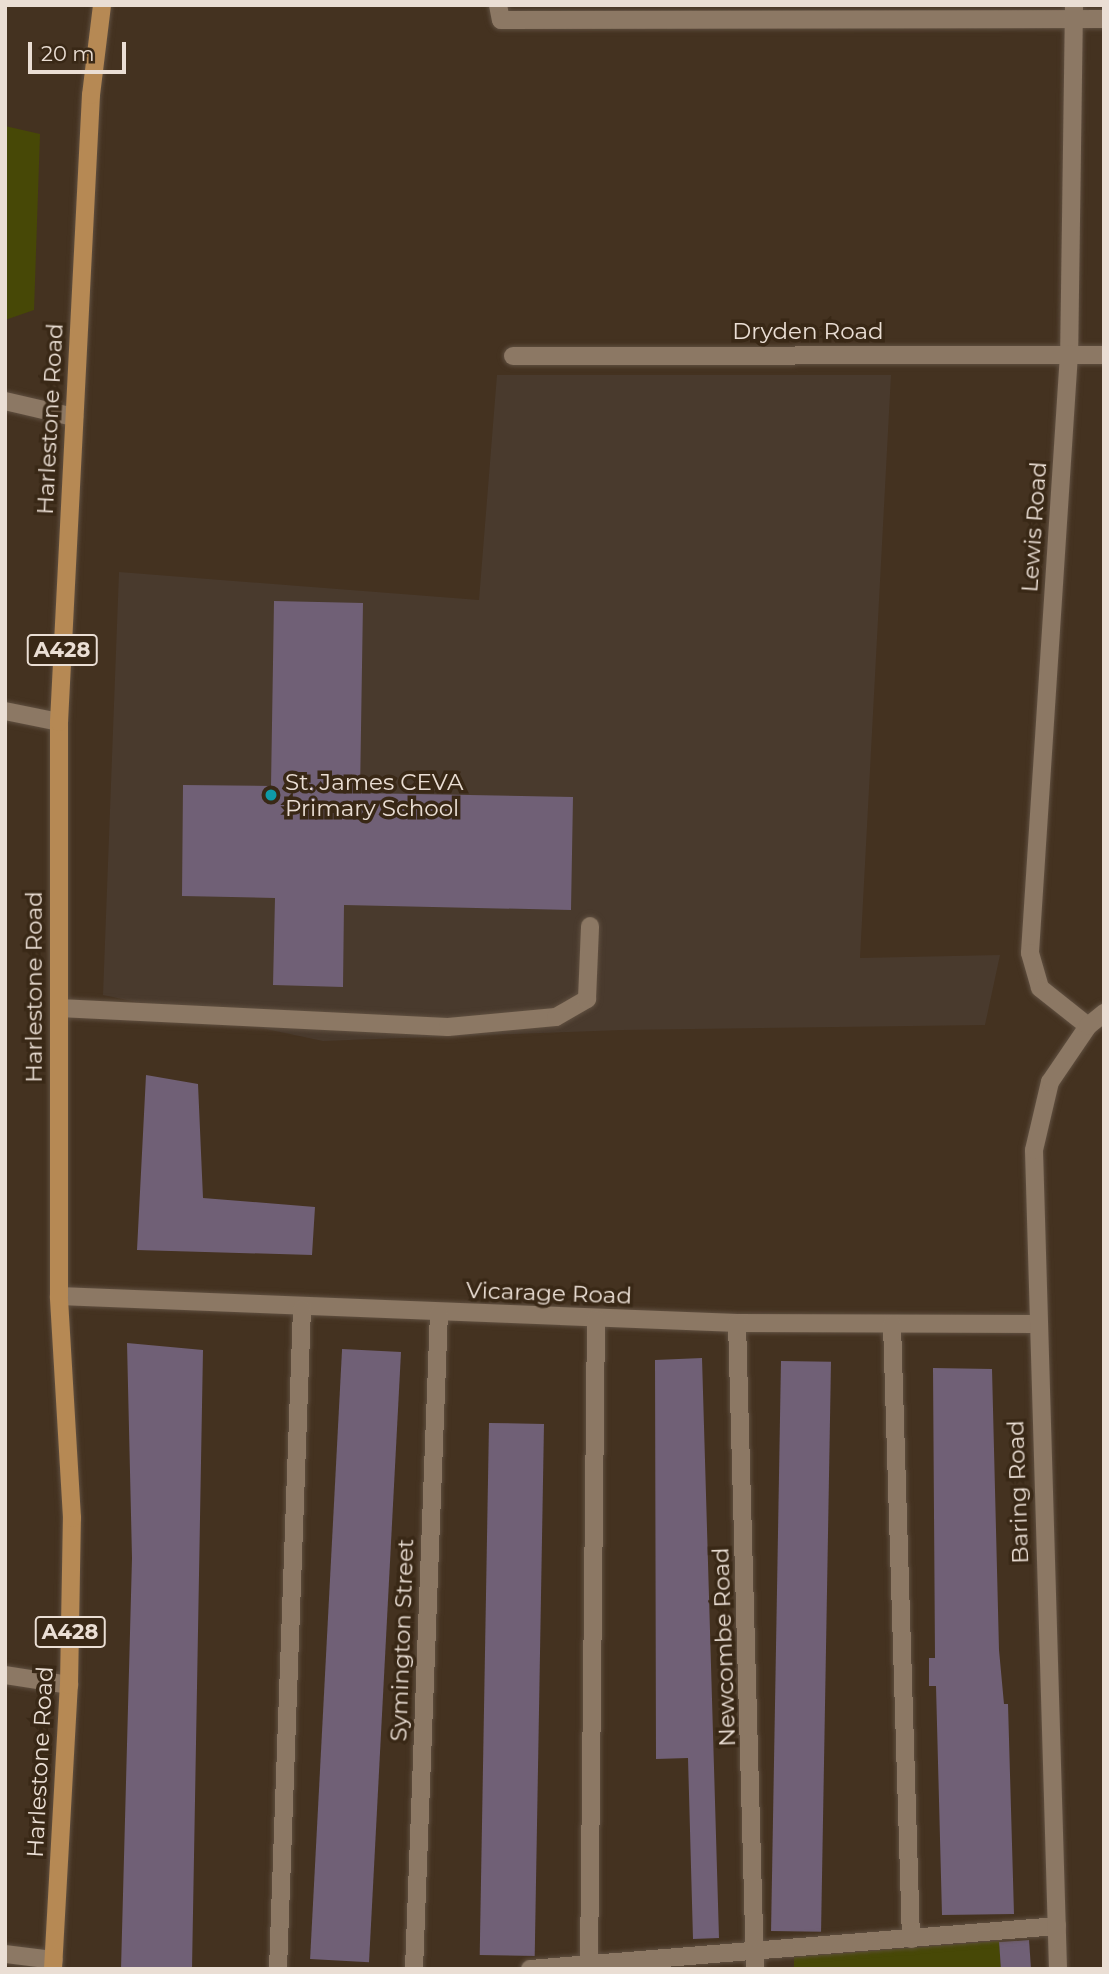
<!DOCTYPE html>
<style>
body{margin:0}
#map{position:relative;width:1109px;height:1974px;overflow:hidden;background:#443220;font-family:Montserrat,sans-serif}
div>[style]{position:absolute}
.education>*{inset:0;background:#493a2d}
.green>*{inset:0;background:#474806}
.building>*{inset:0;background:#706076;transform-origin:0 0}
.roads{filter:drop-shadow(0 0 2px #605041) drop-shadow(0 0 2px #605041)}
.minor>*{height:18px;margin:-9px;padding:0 9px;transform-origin:9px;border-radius:9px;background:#8c7864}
.major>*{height:18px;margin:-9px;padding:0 9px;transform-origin:9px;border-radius:9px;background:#b68954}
.dots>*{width:19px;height:19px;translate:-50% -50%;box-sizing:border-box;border:4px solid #392816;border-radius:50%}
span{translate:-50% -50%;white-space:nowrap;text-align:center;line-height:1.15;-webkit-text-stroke:7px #392816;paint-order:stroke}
.shield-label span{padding:2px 5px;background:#392816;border:2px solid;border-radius:5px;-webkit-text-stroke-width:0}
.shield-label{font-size:21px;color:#eaded4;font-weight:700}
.street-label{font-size:23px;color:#eaded4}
.poi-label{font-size:23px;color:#eaded4}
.left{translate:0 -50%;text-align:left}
.frame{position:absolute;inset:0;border:7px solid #eaded4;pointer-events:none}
.scale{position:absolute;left:28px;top:42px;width:98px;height:32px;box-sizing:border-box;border:4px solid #eaded4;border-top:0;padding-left:9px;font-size:21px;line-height:24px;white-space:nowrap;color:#eaded4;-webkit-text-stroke:5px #392816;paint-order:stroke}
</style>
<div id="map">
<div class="education">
<div style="clip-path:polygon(497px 375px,891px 375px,860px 958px,1000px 955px,985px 1025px,622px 1030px,323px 1041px,103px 995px,119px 572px,479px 600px)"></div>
</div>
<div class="green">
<div style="clip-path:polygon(5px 126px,40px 134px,34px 310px,5px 320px)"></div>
<div style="clip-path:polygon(999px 1941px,1001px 1969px,794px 1969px,794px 1957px)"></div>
</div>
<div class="building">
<div style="clip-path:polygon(274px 601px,363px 603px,360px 793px,573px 797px,571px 910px,344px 905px,343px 987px,273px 985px,275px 898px,182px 896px,183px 785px,271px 786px)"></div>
<div style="clip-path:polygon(146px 1075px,198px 1084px,203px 1198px,315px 1207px,312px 1255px,137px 1250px)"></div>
<div style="clip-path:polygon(127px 1343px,203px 1350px,192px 1969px,121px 1969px,132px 1558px)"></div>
<div style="left:401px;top:1352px;width:611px;height:59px;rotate:93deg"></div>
<div style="clip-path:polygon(702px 1358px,719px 1938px,693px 1939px,688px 1758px,656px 1759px,655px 1360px)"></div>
<div style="left:781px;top:1361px;width:50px;height:570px;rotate:1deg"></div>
<div style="clip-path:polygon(933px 1368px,992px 1369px,999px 1650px,1004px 1704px,1008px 1704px,1014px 1914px,942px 1915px,936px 1686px,929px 1686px,929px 1658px,935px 1658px)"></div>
<div style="left:489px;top:1423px;width:55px;height:532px;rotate:1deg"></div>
<div style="left:1029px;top:1940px;width:29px;height:30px;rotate:86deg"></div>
</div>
<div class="roads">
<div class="minor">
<div style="left:498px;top:5px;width:15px;rotate:79deg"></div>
<div style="left:501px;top:20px;width:603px;rotate:-0.1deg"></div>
<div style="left:1074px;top:5px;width:349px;rotate:90.8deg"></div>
<div style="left:1069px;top:354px;width:600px;rotate:93.73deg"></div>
<div style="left:1030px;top:953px;width:36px;rotate:74deg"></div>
<div style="left:1040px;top:988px;width:61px;rotate:38.4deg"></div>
<div style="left:513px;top:356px;width:591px;rotate:-0.1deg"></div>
<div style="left:5px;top:401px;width:71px;rotate:13.1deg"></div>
<div style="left:5px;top:711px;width:55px;rotate:11.5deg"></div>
<div style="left:59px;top:1008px;width:389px;rotate:2.8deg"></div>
<div style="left:448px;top:1027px;width:108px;rotate:-5.3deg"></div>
<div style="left:556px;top:1017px;width:36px;rotate:-30deg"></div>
<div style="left:587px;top:999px;width:73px;rotate:-87.6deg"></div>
<div style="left:59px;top:1296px;width:679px;rotate:2.28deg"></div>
<div style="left:737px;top:1323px;width:300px;rotate:0.2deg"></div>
<div style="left:737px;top:1323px;width:646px;rotate:88.4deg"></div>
<div style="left:892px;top:1324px;width:615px;rotate:88.23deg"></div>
<div style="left:5px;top:1675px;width:65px;rotate:8.9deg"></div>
<div style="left:5px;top:1954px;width:49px;rotate:7deg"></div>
<div style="left:589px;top:1965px;width:646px;rotate:-89.38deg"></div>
<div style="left:278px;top:1969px;width:660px;rotate:-87.92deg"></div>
<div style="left:414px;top:1969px;width:656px;rotate:-87.82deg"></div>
<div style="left:530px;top:1969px;width:529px;rotate:-4.66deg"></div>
<div style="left:1058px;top:1969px;width:819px;rotate:-91.68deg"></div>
<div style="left:1034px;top:1150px;width:70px;rotate:-76.8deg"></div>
<div style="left:1050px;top:1082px;width:68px;rotate:-55.8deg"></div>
<div style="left:1088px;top:1026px;width:21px;rotate:-39deg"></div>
</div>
<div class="major">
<div style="left:53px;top:1969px;width:284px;rotate:-86.8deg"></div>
<div style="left:69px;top:1685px;width:167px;rotate:-89deg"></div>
<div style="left:72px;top:1518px;width:222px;rotate:-93.4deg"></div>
<div style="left:59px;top:1296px;width:574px;rotate:-90deg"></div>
<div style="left:59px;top:722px;width:628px;rotate:-87.08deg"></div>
<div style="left:91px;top:95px;width:91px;rotate:-83deg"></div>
</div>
</div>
<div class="dots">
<div style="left:271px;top:795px;background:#0f9aa8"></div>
</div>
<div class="shield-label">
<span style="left:62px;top:650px">A428</span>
<span style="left:70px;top:1632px">A428</span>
</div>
<div class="street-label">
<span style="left:808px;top:331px">Dryden Road</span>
<span style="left:50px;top:419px;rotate:-87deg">Harlestone Road</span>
<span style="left:1034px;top:527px;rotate:-86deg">Lewis Road</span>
<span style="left:34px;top:987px;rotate:-90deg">Harlestone Road</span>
<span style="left:549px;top:1293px;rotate:2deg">Vicarage Road</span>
<span style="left:1018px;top:1492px;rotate:-92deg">Baring Road</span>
<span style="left:402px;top:1640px;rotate:-88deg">Symington Street</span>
<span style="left:724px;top:1647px;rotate:-92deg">Newcombe Road</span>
<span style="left:40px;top:1762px;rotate:-87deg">Harlestone Road</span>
</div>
<div class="poi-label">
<span class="left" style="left:285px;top:795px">St. James CEVA<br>Primary School</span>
</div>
<div class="frame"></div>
<div class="scale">20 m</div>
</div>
